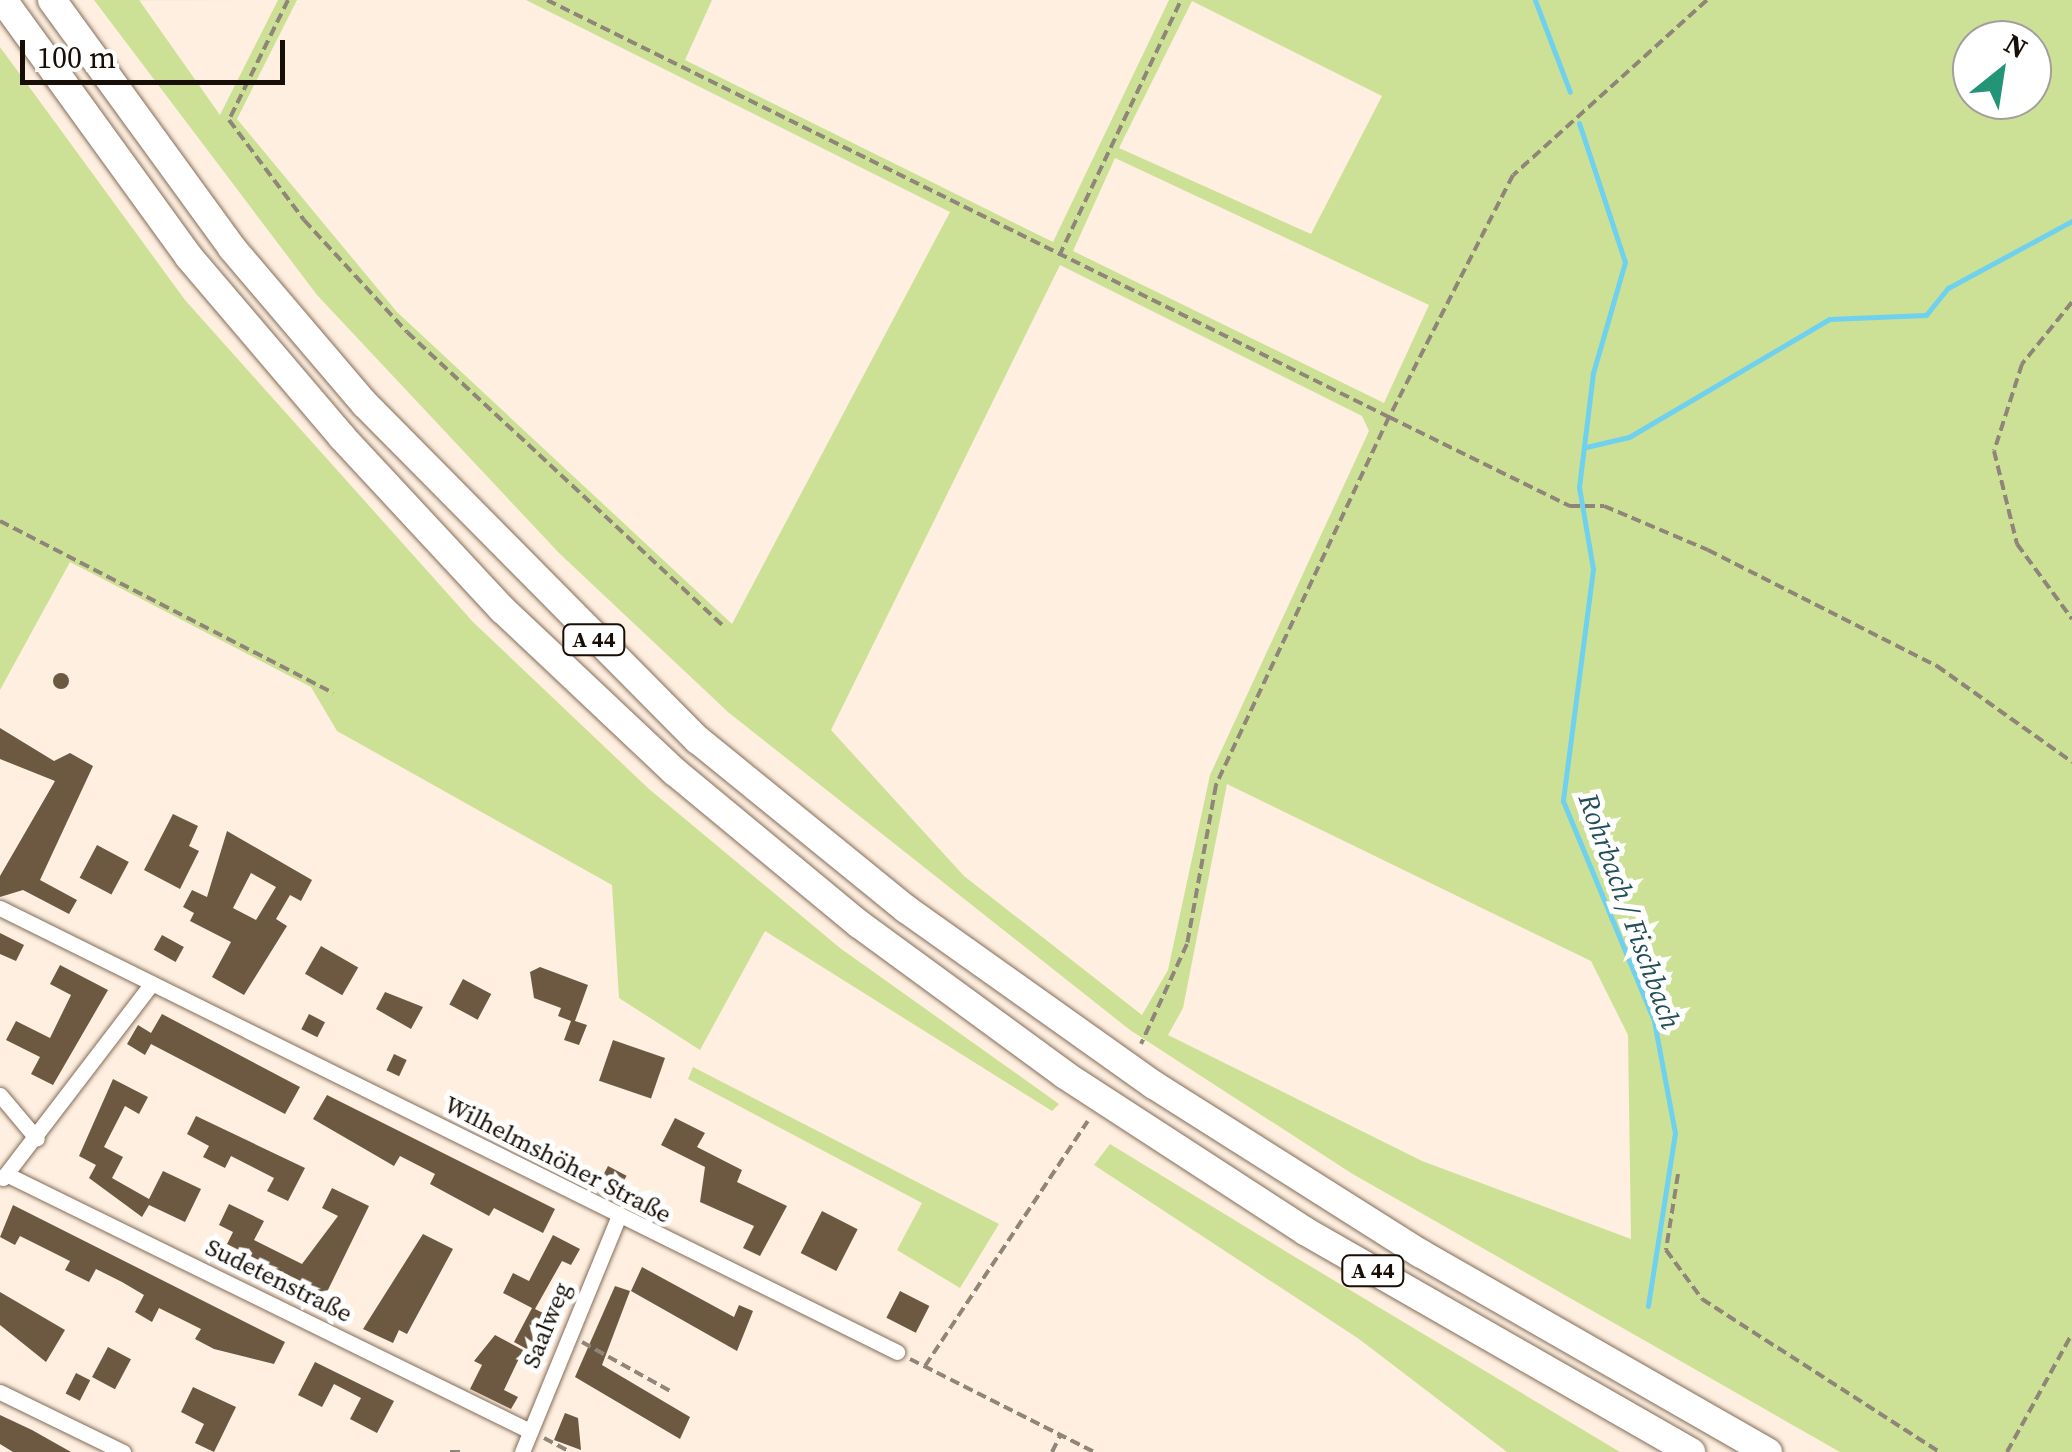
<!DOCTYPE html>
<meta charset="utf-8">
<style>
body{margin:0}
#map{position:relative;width:2072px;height:1452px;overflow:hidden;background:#feefe0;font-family:"Source Serif 4",serif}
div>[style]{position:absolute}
.green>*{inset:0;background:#cde196}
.stream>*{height:5px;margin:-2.5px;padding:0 2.5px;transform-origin:2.5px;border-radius:2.5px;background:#6fd1ee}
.building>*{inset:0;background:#6d5942;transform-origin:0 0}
.round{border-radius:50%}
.path>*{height:4px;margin-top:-2px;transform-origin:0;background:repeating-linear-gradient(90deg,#908579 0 10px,transparent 0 15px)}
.roads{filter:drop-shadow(0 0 2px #836c57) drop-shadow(0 0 2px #836c57)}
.street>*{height:15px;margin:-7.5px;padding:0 7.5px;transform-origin:7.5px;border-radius:7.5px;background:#fff}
.highway>*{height:28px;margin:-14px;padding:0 14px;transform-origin:14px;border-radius:14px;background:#fff}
span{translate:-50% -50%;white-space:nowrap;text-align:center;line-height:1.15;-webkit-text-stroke:10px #fff;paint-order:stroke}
.shield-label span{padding:2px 8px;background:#fff;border:2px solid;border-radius:8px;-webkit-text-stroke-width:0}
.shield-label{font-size:22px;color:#170f07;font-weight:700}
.street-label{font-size:25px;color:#170f07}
.water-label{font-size:28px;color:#224d5a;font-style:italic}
.north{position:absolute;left:1952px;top:20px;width:100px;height:100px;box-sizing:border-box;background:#fff;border:2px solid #a29f9c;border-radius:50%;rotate:30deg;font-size:28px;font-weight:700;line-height:40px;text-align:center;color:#170f07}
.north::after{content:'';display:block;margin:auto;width:35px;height:45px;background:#239476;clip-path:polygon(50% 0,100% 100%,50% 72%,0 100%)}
.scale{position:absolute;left:20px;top:40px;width:265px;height:45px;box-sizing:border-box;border:5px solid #170f07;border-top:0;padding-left:12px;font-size:30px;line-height:35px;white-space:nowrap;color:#170f07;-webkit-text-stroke:8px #fff;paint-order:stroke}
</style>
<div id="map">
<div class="green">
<div style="clip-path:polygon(evenodd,94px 0,139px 0,220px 115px,278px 0,297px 0,237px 119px,397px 312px,732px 624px,950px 212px,526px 0,712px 0,685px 60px,1053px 242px,1169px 0,2072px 0,2072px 1452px,1840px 1452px,1351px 1173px,1130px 1030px,728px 712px,559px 553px,317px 295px,94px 0,1192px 1px,1382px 96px,1311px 234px,1119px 148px,1192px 1px,94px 0,2032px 40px,2032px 100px,1972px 100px,1972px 40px,2032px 40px,94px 0,1115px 158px,1429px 305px,1384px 403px,1073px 251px,1115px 158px,94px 0,1060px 265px,1362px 416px,1369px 431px,1210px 775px,1168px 970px,1142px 1015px,964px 876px,831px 730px,1060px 265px,94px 0,1227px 784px,1591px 961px,1628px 1035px,1631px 1239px,1422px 1161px,1168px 1035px,1183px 1008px,1227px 784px)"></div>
<div style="clip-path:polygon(0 47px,185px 300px,473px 622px,649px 789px,840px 948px,1059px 1104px,1052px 1111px,765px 931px,700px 1050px,619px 998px,612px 885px,337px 731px,311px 687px,70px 562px,0 690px)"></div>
<div style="clip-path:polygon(693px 1067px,999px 1224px,960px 1288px,897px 1250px,922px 1203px,688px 1079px)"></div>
<div style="clip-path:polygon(1110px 1144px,1290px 1254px,1620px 1452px,1507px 1452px,1359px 1339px,1094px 1165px)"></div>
</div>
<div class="stream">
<div style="left:1535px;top:0;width:98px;rotate:69.2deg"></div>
<div style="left:1579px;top:123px;width:146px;rotate:71.7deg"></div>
<div style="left:1625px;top:262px;width:116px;rotate:106.1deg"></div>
<div style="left:1593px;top:373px;width:115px;rotate:97deg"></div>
<div style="left:1579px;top:487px;width:83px;rotate:80.3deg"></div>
<div style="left:1593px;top:569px;width:234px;rotate:97.4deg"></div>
<div style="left:1563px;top:801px;width:238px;rotate:67.5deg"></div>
<div style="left:1654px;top:1021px;width:114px;rotate:79.4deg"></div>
<div style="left:1675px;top:1133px;width:175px;rotate:98.9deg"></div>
<div style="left:1586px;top:447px;width:44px;rotate:-13.1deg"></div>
<div style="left:1629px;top:437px;width:232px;rotate:-30.5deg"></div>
<div style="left:1829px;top:319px;width:97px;rotate:-2.4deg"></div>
<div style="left:1926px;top:315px;width:35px;rotate:-51deg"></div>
<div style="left:1948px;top:288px;width:141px;rotate:-28.4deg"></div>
</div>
<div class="building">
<div class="round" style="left:53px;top:673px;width:16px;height:16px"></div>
<div style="clip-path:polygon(0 728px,54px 761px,70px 753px,93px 766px,40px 880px,77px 900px,69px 914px,23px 890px,0 897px,0 876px,55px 781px,0 759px)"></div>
<div style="clip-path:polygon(173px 814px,198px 826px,189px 846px,199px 851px,180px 889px,144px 870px)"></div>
<div style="clip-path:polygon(evenodd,227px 831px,312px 880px,301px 901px,290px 895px,276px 919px,287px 926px,244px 995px,212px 977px,231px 942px,190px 921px,194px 913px,183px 907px,192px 890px,207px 897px,227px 831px,251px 873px,276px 887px,256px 920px,233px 908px,251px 873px)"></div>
<div style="left:97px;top:845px;width:36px;height:37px;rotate:28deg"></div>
<div style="clip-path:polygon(0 933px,24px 945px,16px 961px,0 954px)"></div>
<div style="left:162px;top:935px;width:25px;height:17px;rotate:29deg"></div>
<div style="left:321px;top:946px;width:43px;height:32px;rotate:30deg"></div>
<div style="clip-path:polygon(60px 965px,108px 990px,53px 1085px,31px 1074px,40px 1057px,6px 1040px,16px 1021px,50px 1038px,71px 995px,50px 984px)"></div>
<div style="clip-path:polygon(540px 967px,588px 985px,575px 1021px,587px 1025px,579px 1045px,564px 1040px,571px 1021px,558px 1016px,561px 1008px,534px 998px,530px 972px)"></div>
<div style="left:463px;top:979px;width:32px;height:29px;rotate:28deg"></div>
<div style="clip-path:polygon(385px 992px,423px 1007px,411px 1029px,376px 1009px)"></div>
<div style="clip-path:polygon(162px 1014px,300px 1087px,285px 1114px,151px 1044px,145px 1055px,127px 1044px,138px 1025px,151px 1033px)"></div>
<div style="left:309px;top:1014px;width:18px;height:17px;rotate:27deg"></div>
<div style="left:613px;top:1040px;width:55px;height:43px;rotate:19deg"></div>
<div style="left:394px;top:1054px;width:14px;height:18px;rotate:25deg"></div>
<div style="clip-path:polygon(113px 1079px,148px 1097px,139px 1114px,125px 1106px,104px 1147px,123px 1157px,112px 1178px,149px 1199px,163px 1171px,201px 1189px,185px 1222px,149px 1205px,142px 1217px,89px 1178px,96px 1165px,79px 1156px)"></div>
<div style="clip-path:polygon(327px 1095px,555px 1209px,543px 1233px,494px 1208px,489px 1216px,430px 1184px,435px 1174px,400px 1156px,394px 1166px,313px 1119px)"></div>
<div style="clip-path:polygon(196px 1116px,305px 1168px,288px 1201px,267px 1191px,274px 1178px,231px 1156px,225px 1168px,203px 1157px,209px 1146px,187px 1134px)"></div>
<div style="clip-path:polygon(675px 1118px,705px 1133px,697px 1147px,742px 1170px,737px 1182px,787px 1206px,760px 1256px,743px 1248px,754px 1226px,700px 1202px,705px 1167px,661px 1145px)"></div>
<div style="left:608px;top:1166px;width:21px;height:16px;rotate:28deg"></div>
<div style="clip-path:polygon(332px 1188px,369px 1206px,326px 1294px,227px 1244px,233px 1232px,219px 1225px,229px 1204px,264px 1221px,254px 1240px,302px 1264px,338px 1216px,322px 1208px)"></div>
<div style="clip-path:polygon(13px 1205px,285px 1342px,274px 1364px,214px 1349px,195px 1339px,201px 1329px,159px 1308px,152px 1322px,135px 1312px,144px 1295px,122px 1282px,96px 1269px,89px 1282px,65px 1270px,70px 1261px,20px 1236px,15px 1245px,0 1237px)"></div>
<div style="left:822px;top:1211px;width:40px;height:47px;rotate:27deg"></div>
<div style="clip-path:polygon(423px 1234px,453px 1249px,407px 1334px,399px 1330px,393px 1343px,363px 1329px)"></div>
<div style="clip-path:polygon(553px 1235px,580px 1249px,571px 1265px,562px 1261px,535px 1309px,549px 1316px,534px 1353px,514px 1342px,532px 1308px,503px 1293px,513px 1273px,529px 1281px)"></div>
<div style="clip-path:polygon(642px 1267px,734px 1317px,739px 1305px,753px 1311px,737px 1351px,631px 1291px)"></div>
<div style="clip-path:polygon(615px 1286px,630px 1291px,602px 1365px,690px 1417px,680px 1439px,575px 1377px)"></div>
<div style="left:900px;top:1291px;width:33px;height:30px;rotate:27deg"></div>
<div style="clip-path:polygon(0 1292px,65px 1330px,46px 1362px,0 1325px)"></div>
<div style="clip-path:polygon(495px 1335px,523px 1350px,504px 1390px,518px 1397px,511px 1409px,470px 1389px,482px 1365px,474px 1361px)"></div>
<div style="left:108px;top:1347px;width:26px;height:34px;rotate:28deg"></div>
<div style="clip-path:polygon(315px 1362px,394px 1401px,377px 1433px,350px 1419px,361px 1398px,334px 1384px,322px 1407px,298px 1395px)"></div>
<div style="left:76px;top:1373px;width:16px;height:23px;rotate:27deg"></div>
<div style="clip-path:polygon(193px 1387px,236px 1407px,214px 1452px,195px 1443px,204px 1424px,181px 1412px)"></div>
<div style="clip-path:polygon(565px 1413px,578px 1418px,581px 1450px,554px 1440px)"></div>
<div style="clip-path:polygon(0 1415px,32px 1430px,71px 1452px,13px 1452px,0 1444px)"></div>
</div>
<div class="path">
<div style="left:288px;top:0;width:134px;rotate:116.2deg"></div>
<div style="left:229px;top:120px;width:125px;rotate:53.1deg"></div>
<div style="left:304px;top:220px;width:152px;rotate:47.4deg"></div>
<div style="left:407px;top:332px;width:434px;rotate:42.9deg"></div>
<div style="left:547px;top:0;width:940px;rotate:26.35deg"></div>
<div style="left:1389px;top:417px;width:407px;rotate:115.2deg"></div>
<div style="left:1216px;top:785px;width:162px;rotate:100.3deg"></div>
<div style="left:1187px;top:944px;width:110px;rotate:114.7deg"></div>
<div style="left:1707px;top:0;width:261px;rotate:137.9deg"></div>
<div style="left:1513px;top:175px;width:272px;rotate:117.1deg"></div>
<div style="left:1389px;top:417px;width:202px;rotate:26.2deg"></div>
<div style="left:1570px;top:506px;width:34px"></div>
<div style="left:1604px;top:506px;width:113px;rotate:22.9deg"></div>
<div style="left:1708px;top:550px;width:257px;rotate:26.9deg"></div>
<div style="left:1937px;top:666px;width:166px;rotate:35.4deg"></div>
<div style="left:1059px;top:256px;width:284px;rotate:-64.5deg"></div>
<div style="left:2072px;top:302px;width:80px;rotate:128.9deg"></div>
<div style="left:2022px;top:364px;width:91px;rotate:107.8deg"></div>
<div style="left:1994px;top:451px;width:96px;rotate:76.1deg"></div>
<div style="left:2017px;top:544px;width:93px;rotate:53.7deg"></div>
<div style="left:0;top:521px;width:375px;rotate:27.3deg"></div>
<div style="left:1678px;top:1174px;width:77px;rotate:99deg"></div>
<div style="left:1666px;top:1250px;width:61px;rotate:53.7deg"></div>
<div style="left:1702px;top:1299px;width:282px;rotate:32.8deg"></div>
<div style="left:582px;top:1342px;width:103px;rotate:29.1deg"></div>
<div style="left:910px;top:1359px;width:206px;rotate:26.8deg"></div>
<div style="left:925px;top:1366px;width:294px;rotate:-56.4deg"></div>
<div style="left:544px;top:1438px;width:30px;rotate:28deg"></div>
<div style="left:450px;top:1452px;width:12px"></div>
<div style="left:1052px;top:1452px;width:18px;rotate:-63deg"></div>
<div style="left:2007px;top:1452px;width:135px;rotate:-61.2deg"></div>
</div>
<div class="roads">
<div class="street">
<div style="left:0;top:908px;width:1001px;rotate:26.33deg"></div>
<div style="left:0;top:1095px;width:57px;rotate:49.9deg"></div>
<div style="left:6px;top:1174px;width:584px;rotate:26.13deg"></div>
<div style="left:3px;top:1178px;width:245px;rotate:-52.6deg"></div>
<div style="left:0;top:1392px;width:137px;rotate:26deg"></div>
<div style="left:522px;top:1452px;width:253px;rotate:-67.7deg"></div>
</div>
<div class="highway">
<div style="left:3px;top:0;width:317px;rotate:54.1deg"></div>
<div style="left:189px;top:257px;width:236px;rotate:49.6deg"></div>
<div style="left:342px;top:437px;width:236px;rotate:47.1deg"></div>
<div style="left:503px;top:610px;width:236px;rotate:43.3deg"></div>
<div style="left:675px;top:772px;width:239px;rotate:39.6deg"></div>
<div style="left:859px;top:924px;width:255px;rotate:36.2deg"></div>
<div style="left:1065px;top:1075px;width:286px;rotate:33deg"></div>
<div style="left:1305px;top:1231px;width:445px;rotate:29.8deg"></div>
<div style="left:52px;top:0;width:306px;rotate:54deg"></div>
<div style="left:232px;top:248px;width:205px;rotate:49.6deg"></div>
<div style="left:365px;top:404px;width:473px;rotate:45.3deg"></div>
<div style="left:698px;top:740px;width:268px;rotate:39.1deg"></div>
<div style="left:906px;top:909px;width:304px;rotate:35.4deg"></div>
<div style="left:1154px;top:1085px;width:315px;rotate:32.3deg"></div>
<div style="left:1420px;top:1253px;width:401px;rotate:29.8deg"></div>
</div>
</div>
<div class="shield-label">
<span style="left:594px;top:640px">A 44</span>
<span style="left:1373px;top:1271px">A 44</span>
</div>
<div class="street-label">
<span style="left:558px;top:1159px;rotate:27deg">Wilhelmshöher Straße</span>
<span style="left:279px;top:1280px;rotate:26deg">Sudetenstraße</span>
<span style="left:546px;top:1325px;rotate:-68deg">Saalweg</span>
</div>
<div class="water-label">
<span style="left:1630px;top:911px;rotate:70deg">Rohrbach / Fischbach</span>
</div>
<div class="north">N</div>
<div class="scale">100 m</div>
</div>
